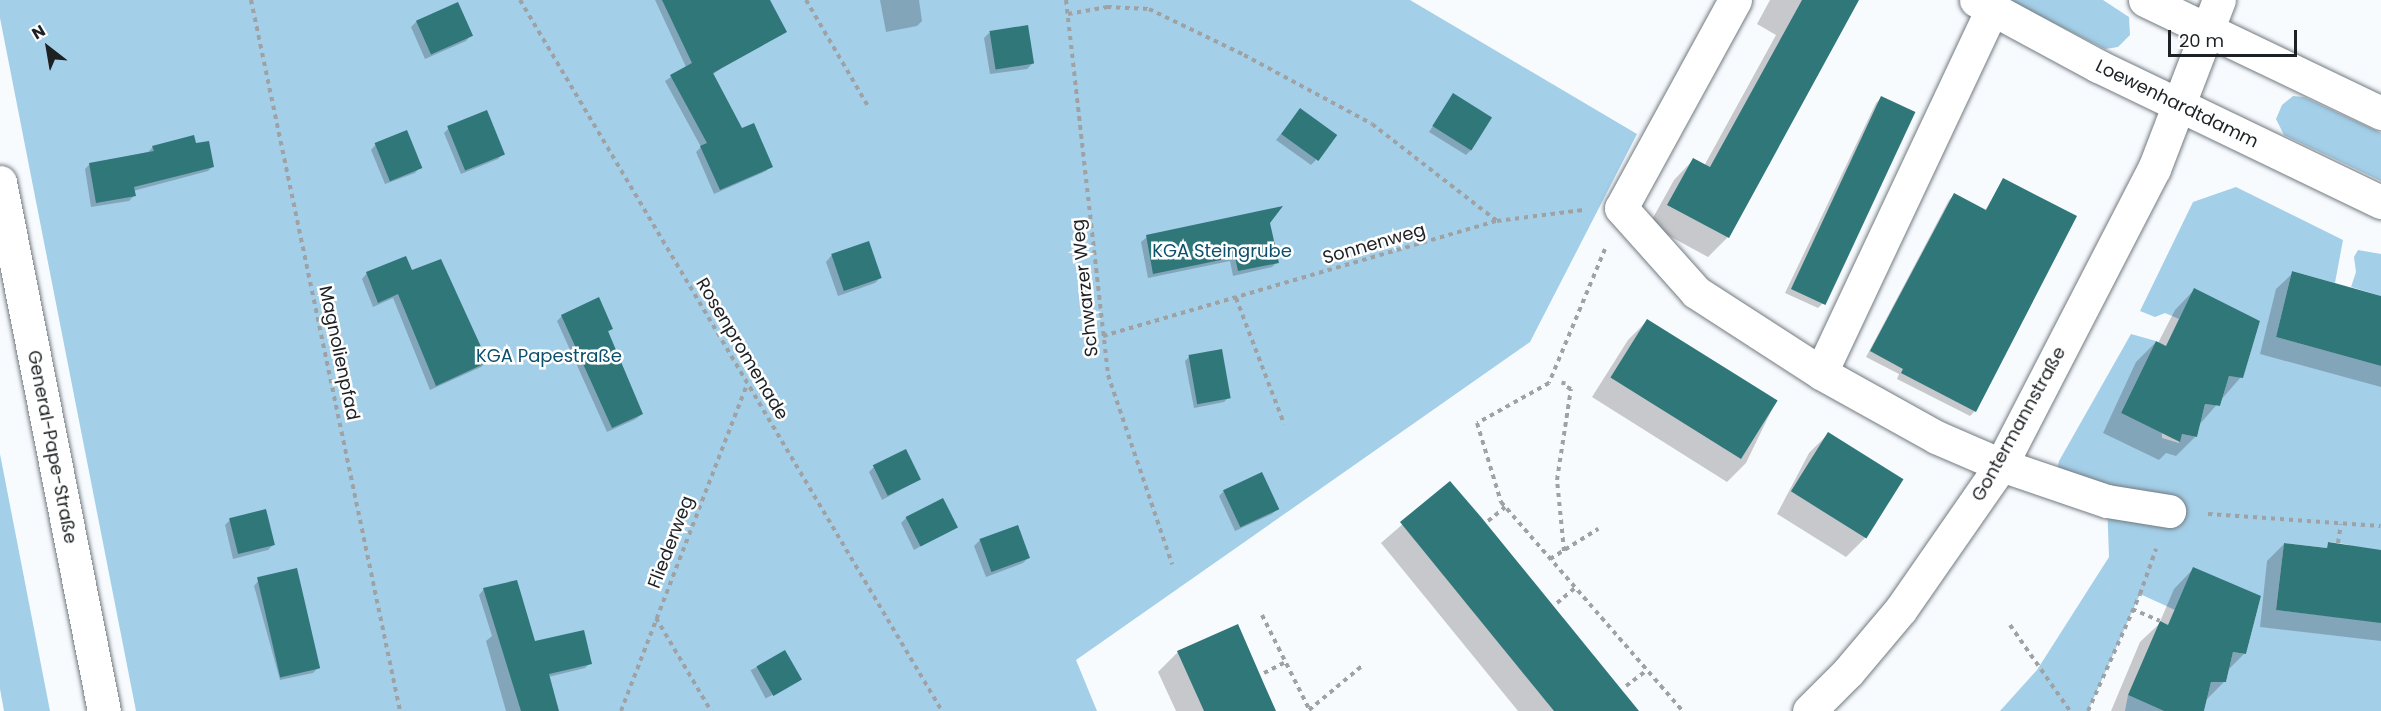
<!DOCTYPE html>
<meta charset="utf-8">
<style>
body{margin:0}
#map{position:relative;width:2381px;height:711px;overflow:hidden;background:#f8fbfe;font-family:Poppins,sans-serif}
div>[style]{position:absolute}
.green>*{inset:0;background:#a4cfe8}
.shadow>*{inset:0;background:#0003;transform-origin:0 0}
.building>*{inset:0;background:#30777a;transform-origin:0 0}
.path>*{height:4px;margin-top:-2px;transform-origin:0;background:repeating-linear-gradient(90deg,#9fa2a5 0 4.5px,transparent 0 9px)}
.roads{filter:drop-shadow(0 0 2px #727b80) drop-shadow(0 0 2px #727b80)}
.minor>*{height:33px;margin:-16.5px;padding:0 16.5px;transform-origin:16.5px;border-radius:16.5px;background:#fff}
span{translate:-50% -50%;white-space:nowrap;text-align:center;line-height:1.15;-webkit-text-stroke:5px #fff;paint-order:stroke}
.street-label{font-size:18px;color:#1e2123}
.park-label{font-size:18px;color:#0c506e}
.north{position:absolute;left:18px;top:18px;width:60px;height:60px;-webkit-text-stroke:4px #fff;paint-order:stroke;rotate:329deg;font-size:16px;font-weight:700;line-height:24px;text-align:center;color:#1e2123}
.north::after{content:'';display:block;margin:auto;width:21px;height:27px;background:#1e2123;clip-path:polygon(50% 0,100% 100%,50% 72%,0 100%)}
.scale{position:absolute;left:2168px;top:30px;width:129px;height:27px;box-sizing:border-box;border:3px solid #1e2123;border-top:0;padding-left:8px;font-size:18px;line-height:21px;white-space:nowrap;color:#1e2123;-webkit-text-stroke:4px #fff;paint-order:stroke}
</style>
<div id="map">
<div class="green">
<div style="clip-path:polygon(0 0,1410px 0,1637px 134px,1530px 342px,1076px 660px,1097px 711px,136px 711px,0 18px)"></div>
<div style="clip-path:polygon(2008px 0,2103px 0,2129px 17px,2130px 35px,2118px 47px,2105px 49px)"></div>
<div style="clip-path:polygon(2293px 96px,2304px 97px,2381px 133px,2381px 181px,2284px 135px,2276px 119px,2282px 105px)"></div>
<div style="clip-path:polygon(2236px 187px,2343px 240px,2335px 283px,2292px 271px,2276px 337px,2381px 366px,2381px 554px,2345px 544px,2328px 542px,2327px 548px,2284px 543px,2276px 610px,2381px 622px,2381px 711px,2204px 711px,2211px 682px,2226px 682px,2233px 652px,2246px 654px,2261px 596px,2175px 610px,2140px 594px,2088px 711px,2000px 711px,2037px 670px,2109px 557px,2107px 501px,2054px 484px,2059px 461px,2131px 334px,2156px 341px,2121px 413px,2162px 433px,2162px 438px,2179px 443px,2182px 434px,2197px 437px,2205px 404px,2220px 406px,2229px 376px,2243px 377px,2260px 321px,2194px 289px,2179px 319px,2165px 313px,2155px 317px,2140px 311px,2193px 202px)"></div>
<div style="clip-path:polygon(2358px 250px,2381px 254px,2381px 296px,2351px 287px,2356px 272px,2354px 257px)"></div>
<div style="clip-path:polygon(0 454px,50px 711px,4px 711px,0 689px)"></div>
<div style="clip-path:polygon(2128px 695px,2164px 711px,2125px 711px)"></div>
</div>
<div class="shadow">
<div style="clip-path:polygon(655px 0,699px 0,728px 63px,712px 75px,742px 130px,771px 166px,766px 171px,714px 194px,696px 152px,701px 147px,665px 81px,686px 67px)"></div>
<div style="clip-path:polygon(880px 0,919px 0,922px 21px,917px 26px,886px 32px)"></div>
<div style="clip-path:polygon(1770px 0,1844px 0,1728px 237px,1708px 257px,1649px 225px,1674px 180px,1693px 160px,1704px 166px,1776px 35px,1757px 24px)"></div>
<div style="clip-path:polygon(458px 4px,471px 35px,466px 41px,425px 59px,411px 27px,416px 22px)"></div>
<div style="clip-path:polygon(989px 33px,1032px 64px,1027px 69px,990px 74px,984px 38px)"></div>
<div style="clip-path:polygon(1453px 95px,1471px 150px,1466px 155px,1429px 132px)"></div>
<div style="clip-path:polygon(1882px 97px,1823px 303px,1818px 308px,1785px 293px,1876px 103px)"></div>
<div style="clip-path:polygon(1300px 110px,1316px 160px,1311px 165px,1276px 140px)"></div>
<div style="clip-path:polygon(449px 128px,503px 154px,498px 159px,461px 174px,444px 133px)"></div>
<div style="clip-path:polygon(376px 144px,420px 167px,415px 173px,385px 184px,371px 150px)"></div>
<div style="clip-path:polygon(195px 145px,213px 166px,208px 171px,133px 191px,134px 196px,129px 201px,91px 207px,85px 169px,90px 164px,148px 152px,153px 147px)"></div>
<div style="clip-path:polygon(2003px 180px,1975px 411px,1970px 416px,1897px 379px,1899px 374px,1866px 357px,1949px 200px,1954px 195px,1985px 211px)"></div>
<div style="clip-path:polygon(1147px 237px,1277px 262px,1272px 267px,1233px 276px,1230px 261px,1148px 278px,1141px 242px)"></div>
<div style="clip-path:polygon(868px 243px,880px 278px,875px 283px,838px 296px,826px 262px,831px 256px)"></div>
<div style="clip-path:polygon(411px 272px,486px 362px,481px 367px,430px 390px,393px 298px,373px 307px,362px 279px,367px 273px)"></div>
<div style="clip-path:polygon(2293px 273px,2381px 297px,2381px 387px,2260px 354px,2276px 289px)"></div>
<div style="clip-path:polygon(2194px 290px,2241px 377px,2199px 425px,2196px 436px,2176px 456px,2166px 453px,2159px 460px,2103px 433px,2136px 362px,2156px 342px,2158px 343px,2175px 310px)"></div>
<div style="clip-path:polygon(562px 316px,611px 329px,607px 333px,642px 414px,636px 419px,607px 432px,557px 321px)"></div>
<div style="clip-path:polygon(1647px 321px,1776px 401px,1746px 463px,1727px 482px,1592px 397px,1628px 340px)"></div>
<div style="clip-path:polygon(1190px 356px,1229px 397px,1224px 402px,1194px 408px,1185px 361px)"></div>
<div style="clip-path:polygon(1828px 434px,1865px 538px,1846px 557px,1777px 514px,1809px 453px)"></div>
<div style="clip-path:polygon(874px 467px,919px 480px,882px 500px,869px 472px)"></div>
<div style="clip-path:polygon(1450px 483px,1637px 711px,1518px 711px,1381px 543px)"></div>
<div style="clip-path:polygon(1224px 491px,1277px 509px,1272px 514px,1235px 531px,1219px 496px)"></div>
<div style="clip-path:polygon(906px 518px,956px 526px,914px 550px,901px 523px)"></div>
<div style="clip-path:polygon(230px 520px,273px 545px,268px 550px,233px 559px,225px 525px)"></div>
<div style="clip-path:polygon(980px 540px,1028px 558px,1023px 563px,986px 577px,974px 546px)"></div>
<div style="clip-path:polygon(2284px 544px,2381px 555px,2381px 641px,2260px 627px,2267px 561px)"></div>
<div style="clip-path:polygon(2193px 569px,2245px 653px,2227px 671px,2225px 681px,2205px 701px,2203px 711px,2111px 711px,2140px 642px,2159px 624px,2174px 589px)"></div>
<div style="clip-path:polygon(259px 580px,319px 667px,313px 673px,280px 680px,254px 586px)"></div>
<div style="clip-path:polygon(484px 589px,534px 643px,590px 663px,585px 668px,548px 677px,558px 711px,506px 711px,486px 641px,492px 636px,479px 595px)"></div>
<div style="left:785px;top:652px;width:32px;height:39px;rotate:62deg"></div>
<div style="clip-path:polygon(1178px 652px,1275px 711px,1176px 711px,1158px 672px)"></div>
</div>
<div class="building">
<div style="clip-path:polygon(662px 0,770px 0,787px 32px,713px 73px,742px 128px,754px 123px,773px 167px,720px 190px,700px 146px,707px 143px,670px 75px,692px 63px)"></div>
<div style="clip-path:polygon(1802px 0,1859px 0,1729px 238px,1667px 205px,1693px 158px,1710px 167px)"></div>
<div style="left:458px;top:2px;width:37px;height:46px;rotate:66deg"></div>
<div style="left:1028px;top:25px;width:39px;height:39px;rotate:81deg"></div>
<div style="left:1453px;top:93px;width:46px;height:39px;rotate:32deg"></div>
<div style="left:1881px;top:96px;width:38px;height:213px;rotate:25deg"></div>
<div style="left:1300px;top:108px;width:46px;height:32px;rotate:36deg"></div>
<div style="left:487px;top:110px;width:48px;height:43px;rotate:68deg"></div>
<div style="left:407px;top:130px;width:41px;height:35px;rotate:68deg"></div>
<div style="clip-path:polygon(194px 135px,196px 143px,209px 141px,214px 167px,134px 187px,136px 196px,96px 203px,89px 163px,154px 151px,152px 146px)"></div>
<div style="clip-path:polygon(2003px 178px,2077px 216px,1976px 412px,1901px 373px,1903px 369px,1870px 351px,1954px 193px,1986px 210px)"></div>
<div style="clip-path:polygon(1283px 206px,1270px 223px,1279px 263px,1238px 271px,1235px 257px,1153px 274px,1146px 235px)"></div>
<div style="left:869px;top:241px;width:39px;height:40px;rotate:71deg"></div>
<div style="clip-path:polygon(406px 256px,412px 270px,441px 259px,488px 362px,436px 386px,398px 294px,378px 303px,366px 272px)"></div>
<div style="clip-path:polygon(2292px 271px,2381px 296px,2381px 366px,2276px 337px)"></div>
<div style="clip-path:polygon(2194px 288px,2260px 321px,2243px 378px,2229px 376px,2220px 406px,2205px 404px,2197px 437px,2182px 434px,2180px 442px,2121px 413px,2156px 341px,2166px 346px)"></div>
<div style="clip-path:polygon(599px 297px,613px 329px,608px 331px,643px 414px,612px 428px,561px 315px)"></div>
<div style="left:1647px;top:319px;width:154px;height:69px;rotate:32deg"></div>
<div style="left:1222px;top:349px;width:50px;height:34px;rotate:80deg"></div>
<div style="left:1828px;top:432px;width:89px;height:70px;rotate:32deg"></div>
<div style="left:906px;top:449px;width:34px;height:37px;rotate:64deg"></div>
<div style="left:1262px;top:472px;width:41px;height:43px;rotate:65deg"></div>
<div style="clip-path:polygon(1450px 481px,1481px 517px,1639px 711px,1554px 711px,1400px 522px)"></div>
<div style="left:943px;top:498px;width:33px;height:42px;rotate:63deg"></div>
<div style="left:266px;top:509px;width:37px;height:38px;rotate:76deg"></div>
<div style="left:1018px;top:525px;width:35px;height:41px;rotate:70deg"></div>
<div style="clip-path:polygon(2328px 542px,2381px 550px,2381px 623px,2276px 610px,2284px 543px,2327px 548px)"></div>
<div style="clip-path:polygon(2193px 567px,2261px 596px,2246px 654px,2233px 652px,2226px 682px,2211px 682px,2204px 711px,2164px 711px,2128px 695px,2160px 621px,2168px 625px)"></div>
<div style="left:297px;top:568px;width:103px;height:41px;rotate:77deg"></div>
<div style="clip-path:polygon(517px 580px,535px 641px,584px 630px,592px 664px,549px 674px,559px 711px,521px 711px,483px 588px)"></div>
<div style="clip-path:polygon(1238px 624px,1264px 684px,1276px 711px,1204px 711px,1177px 651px)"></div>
<div style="left:785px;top:650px;width:34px;height:33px;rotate:60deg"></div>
</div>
<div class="path">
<div style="left:251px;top:0;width:726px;rotate:78.16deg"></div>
<div style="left:520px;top:0;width:827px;rotate:59.31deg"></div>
<div style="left:806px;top:0;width:125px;rotate:59.7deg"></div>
<div style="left:1066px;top:0;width:377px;rotate:83.6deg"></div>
<div style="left:1108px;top:375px;width:200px;rotate:71.3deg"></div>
<div style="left:1068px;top:14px;width:40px;rotate:-10deg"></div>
<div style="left:1107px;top:7px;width:42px;rotate:2.7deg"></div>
<div style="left:1149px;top:9px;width:106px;rotate:25.8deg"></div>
<div style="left:1244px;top:55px;width:145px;rotate:28.3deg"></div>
<div style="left:1372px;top:124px;width:158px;rotate:37.8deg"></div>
<div style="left:1605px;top:249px;width:145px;rotate:112.7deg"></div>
<div style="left:1549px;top:383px;width:82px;rotate:150.9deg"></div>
<div style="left:1477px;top:423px;width:83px;rotate:73.1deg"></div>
<div style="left:1501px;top:502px;width:277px;rotate:49deg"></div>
<div style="left:1236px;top:298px;width:135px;rotate:69.1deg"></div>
<div style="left:1103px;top:336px;width:410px;rotate:-16.3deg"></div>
<div style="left:1497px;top:221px;width:87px;rotate:-7.3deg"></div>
<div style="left:2208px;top:514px;width:173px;rotate:4deg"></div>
<div style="left:1488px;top:521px;width:22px;rotate:-39deg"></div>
<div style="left:2338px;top:543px;width:19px;rotate:-81deg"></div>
<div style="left:1564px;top:551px;width:71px;rotate:-95.6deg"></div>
<div style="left:1557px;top:480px;width:92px;rotate:-81.3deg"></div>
<div style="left:1571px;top:389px;width:9px;rotate:-153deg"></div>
<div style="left:1563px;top:385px;width:4px;rotate:-76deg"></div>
<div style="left:1550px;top:559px;width:57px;rotate:-32deg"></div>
<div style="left:1557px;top:603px;width:23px;rotate:-40deg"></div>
<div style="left:2132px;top:609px;width:30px;rotate:23deg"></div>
<div style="left:1262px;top:615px;width:107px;rotate:63.4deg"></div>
<div style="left:656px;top:618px;width:108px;rotate:59.4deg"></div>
<div style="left:2010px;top:625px;width:105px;rotate:55.1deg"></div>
<div style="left:1264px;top:673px;width:25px;rotate:-27deg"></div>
<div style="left:1626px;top:686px;width:26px;rotate:-37deg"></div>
<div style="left:1309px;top:710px;width:70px;rotate:-39.8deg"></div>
<div style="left:621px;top:711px;width:350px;rotate:-68.9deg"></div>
<div style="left:2088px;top:711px;width:128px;rotate:-66deg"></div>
<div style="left:2140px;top:594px;width:48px;rotate:-70.4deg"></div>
</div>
<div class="roads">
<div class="minor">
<div style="left:1735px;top:0;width:237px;rotate:118.7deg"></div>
<div style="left:1621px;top:208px;width:113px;rotate:48.2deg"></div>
<div style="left:1696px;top:292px;width:149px;rotate:32.9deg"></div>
<div style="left:1976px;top:0;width:139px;rotate:28.4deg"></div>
<div style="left:2098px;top:66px;width:314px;rotate:25.7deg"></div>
<div style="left:2145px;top:0;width:262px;rotate:25.6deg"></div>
<div style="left:1992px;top:9px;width:402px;rotate:115.2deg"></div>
<div style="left:1821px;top:373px;width:132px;rotate:29.1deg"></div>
<div style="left:1936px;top:437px;width:71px;rotate:23.3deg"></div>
<div style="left:2001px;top:465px;width:112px;rotate:18.8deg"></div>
<div style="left:2107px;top:501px;width:63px;rotate:9.2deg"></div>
<div style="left:0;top:182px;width:539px;rotate:78.88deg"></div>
<div style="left:1809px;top:711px;width:55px;rotate:-45deg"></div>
<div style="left:1848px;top:672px;width:82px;rotate:-49.9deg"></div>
<div style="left:1901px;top:609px;width:175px;rotate:-55.2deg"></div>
<div style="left:2001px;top:465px;width:333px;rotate:-62.7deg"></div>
<div style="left:2154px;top:169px;width:181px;rotate:-69deg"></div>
</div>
</div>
<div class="street-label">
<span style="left:2177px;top:104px;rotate:26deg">Loewenhardtdamm</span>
<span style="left:1374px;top:244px;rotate:-16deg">Sonnenweg</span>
<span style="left:1085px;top:288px;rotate:-96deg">Schwarzer Weg</span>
<span style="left:742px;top:349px;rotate:59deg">Rosenpromenade</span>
<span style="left:339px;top:353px;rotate:78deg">Magnolienpfad</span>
<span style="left:2019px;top:424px;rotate:-61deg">Gontermannstraße</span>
<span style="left:52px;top:447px;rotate:79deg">General-Pape-Straße</span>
<span style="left:671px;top:542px;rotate:-69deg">Fliederweg</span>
</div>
<div class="park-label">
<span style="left:1222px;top:251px">KGA Steingrube</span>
<span style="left:549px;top:356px">KGA Papestraße</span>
</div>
<div class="north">N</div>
<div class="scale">20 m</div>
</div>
